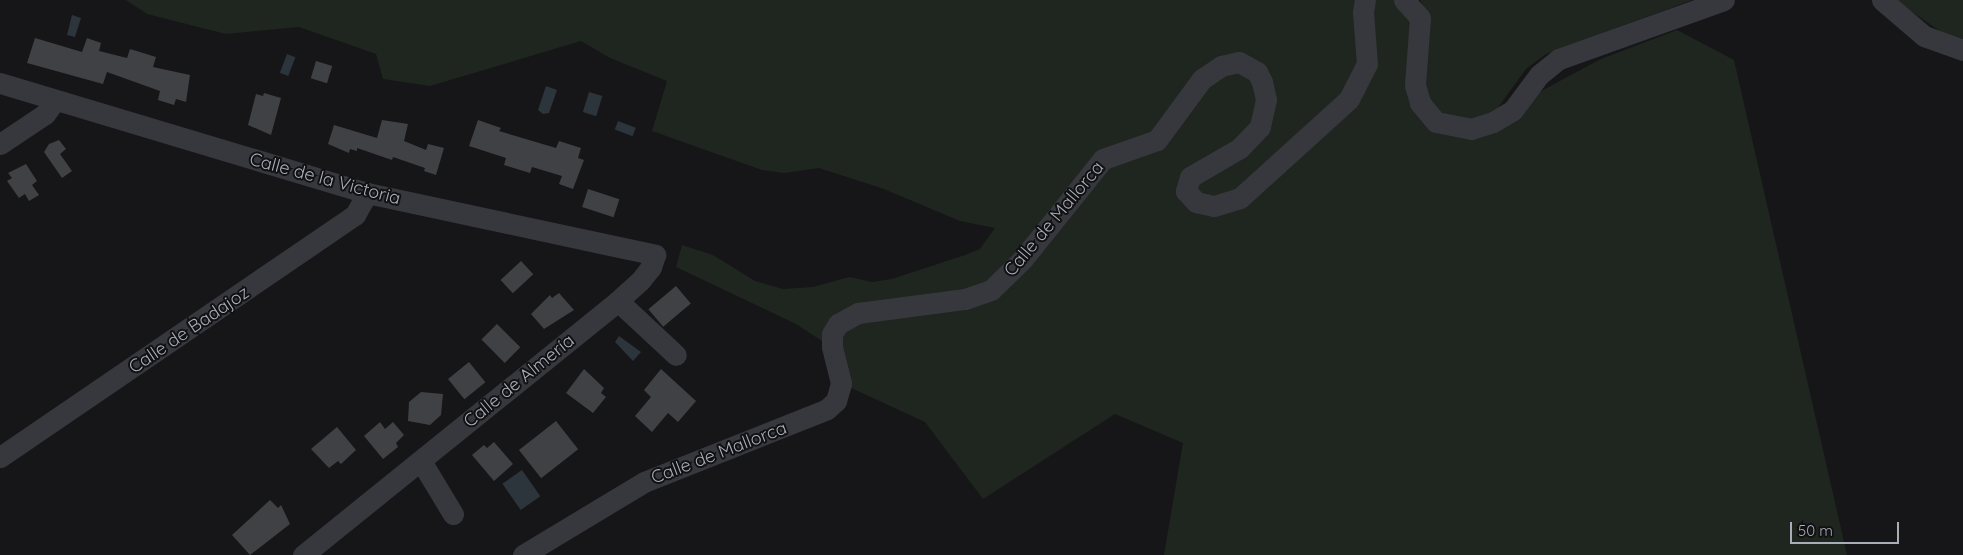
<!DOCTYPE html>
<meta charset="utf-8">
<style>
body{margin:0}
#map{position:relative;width:1963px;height:555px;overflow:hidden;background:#161618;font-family:Quicksand,sans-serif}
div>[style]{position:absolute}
.green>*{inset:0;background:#1e261f}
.water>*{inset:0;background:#2c353c;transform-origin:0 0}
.building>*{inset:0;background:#404145;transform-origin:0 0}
.minor>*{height:21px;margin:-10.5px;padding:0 10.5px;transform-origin:10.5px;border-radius:10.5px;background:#37383d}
span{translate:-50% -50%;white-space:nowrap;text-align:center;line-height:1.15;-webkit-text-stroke:4px #111113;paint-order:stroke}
.street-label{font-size:18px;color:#a8adb8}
.scale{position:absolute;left:1790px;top:522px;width:109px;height:22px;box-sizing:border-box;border:2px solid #a8adb8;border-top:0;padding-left:6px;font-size:15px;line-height:18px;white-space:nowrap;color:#a8adb8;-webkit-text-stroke:4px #111113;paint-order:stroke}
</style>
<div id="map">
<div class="green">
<div style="clip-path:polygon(126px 0,1409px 0,1415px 22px,1419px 108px,1495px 131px,1543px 90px,1601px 59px,1677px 30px,1734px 60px,1847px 555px,1164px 555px,1183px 443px,1115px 414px,983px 499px,925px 422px,849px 387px,839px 352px,796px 324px,676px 267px,682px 245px,713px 255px,755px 281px,783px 289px,813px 287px,849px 277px,872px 282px,892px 279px,965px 255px,980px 249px,995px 228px,960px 221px,884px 189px,819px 168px,784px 173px,762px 170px,652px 131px,667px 81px,610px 58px,581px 41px,430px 86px,383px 79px,376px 54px,299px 27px,226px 34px,147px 14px)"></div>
<div style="clip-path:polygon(1420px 0,1692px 0,1546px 54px,1526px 69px,1497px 109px,1478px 118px,1461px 118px,1444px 114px,1431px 104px,1423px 91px,1424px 7px)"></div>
<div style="clip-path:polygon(1895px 0,1963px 0,1963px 41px,1944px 34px)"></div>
</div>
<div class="water">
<div style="clip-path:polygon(72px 15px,81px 18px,75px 37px,67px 35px)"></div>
<div style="left:287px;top:54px;width:9px;height:20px;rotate:21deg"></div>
<div style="clip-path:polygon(546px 86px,557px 90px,549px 113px,543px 114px,538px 110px)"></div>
<div style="left:589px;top:92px;width:14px;height:21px;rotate:17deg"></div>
<div style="left:618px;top:121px;width:19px;height:9px;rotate:21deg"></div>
<div style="clip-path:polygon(619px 336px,641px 352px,633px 361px,615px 342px)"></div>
<div style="left:522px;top:470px;width:32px;height:24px;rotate:55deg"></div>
</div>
<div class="building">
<div style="clip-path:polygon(35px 38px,82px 52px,87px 38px,101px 43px,99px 51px,127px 58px,130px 49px,156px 57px,153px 67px,190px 75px,186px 102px,176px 99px,174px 105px,158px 100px,160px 91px,107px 72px,103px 84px,27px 63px)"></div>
<div style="left:316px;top:61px;width:17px;height:18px;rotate:17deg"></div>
<div style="clip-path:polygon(264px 93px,281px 98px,271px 135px,248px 125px,256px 94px,263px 96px)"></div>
<div style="clip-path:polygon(382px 120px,408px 124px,404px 141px,426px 150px,428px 144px,444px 148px,436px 175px,424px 171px,425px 168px,393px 157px,392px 160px,357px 148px,357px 151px,350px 149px,349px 153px,328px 144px,334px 125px,377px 138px)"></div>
<div style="clip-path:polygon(478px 120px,501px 128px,499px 131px,556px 148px,559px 141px,581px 148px,578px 158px,584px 160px,573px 189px,559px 184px,562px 176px,532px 167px,530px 173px,504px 165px,506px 158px,469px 146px)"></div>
<div style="clip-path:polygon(59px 140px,66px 149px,60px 154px,72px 171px,62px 178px,44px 152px,49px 144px)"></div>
<div style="clip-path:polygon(26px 164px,37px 181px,32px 185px,39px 195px,29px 201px,25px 194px,19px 198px,7px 181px,12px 178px,8px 173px)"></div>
<div style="left:588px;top:189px;width:33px;height:19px;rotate:18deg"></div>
<div style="left:521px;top:261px;width:18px;height:28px;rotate:47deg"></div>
<div style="left:676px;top:286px;width:23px;height:36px;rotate:50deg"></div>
<div style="clip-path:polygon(559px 293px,574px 310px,544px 329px,531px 314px,550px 295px,552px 298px)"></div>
<div style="left:497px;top:324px;width:33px;height:22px;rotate:45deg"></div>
<div style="left:469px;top:362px;width:26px;height:27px;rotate:51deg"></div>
<div style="clip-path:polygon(584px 369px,604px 388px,601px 393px,606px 397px,593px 413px,566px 393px)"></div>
<div style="clip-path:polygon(661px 369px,696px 401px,678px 422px,668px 413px,652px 432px,635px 416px,651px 397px,644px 390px)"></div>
<div style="clip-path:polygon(421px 392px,443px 394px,441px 415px,430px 425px,408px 421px,409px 402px)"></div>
<div style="left:556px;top:421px;width:36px;height:47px;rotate:52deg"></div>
<div style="clip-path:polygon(380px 422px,385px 429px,393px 422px,404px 435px,396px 443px,398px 447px,383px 459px,364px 436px)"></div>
<div style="clip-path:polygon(337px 427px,356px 450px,341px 464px,338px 461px,329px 468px,311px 449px)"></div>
<div style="clip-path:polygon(494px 442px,513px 464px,494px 481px,472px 455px,484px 445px,487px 448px)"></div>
<div style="clip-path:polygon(270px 500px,278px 508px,281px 505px,290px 524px,250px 555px,232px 535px)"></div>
</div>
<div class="minor">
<div style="left:1404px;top:0;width:24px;rotate:48deg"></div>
<div style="left:1420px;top:18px;width:67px;rotate:94.3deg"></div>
<div style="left:1415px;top:85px;width:19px;rotate:74deg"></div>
<div style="left:1420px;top:103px;width:25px;rotate:50deg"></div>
<div style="left:1436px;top:122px;width:36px;rotate:11deg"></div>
<div style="left:1471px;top:129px;width:23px;rotate:-18deg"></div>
<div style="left:1493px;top:122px;width:23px;rotate:-31deg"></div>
<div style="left:1513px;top:110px;width:44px;rotate:-53.4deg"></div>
<div style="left:1539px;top:75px;width:26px;rotate:-39deg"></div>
<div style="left:1559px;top:59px;width:175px;rotate:-19.7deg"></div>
<div style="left:1882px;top:0;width:55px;rotate:40.6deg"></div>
<div style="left:1924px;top:36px;width:41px;rotate:19.7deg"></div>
<div style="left:0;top:83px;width:383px;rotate:16.7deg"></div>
<div style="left:367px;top:193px;width:295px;rotate:12.1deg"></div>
<div style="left:655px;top:255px;width:13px;rotate:108deg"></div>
<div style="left:651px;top:267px;width:16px;rotate:128deg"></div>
<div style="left:641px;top:280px;width:31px;rotate:138deg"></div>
<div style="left:618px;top:301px;width:405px;rotate:141.1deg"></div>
<div style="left:0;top:144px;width:54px;rotate:-33.7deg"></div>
<div style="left:45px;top:114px;width:17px;rotate:-54deg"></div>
<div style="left:618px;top:301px;width:79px;rotate:43deg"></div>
<div style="left:0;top:457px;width:430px;rotate:-34.3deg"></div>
<div style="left:355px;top:215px;width:25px;rotate:-61deg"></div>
<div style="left:421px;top:461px;width:62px;rotate:58.9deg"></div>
<div style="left:523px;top:555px;width:141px;rotate:-31.1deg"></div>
<div style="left:644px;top:482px;width:197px;rotate:-21.7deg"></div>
<div style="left:827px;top:409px;width:12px;rotate:-42deg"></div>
<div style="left:836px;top:401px;width:19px;rotate:-74deg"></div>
<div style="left:841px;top:383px;width:38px;rotate:-104deg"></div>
<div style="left:832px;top:346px;width:12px;rotate:-90deg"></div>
<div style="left:832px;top:334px;width:12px;rotate:-59deg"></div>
<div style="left:838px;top:324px;width:23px;rotate:-29deg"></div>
<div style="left:858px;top:313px;width:108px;rotate:-7.5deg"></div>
<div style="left:965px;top:299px;width:28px;rotate:-19deg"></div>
<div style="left:991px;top:290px;width:43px;rotate:-44.1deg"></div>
<div style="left:1022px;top:260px;width:129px;rotate:-51.3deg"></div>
<div style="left:1103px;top:159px;width:57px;rotate:-19.4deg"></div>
<div style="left:1157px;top:140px;width:76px;rotate:-53.6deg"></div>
<div style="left:1202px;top:79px;width:23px;rotate:-34deg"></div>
<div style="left:1221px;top:66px;width:18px;rotate:-13deg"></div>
<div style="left:1239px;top:62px;width:21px;rotate:29deg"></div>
<div style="left:1257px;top:72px;width:11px;rotate:63deg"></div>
<div style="left:1262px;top:82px;width:18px;rotate:77deg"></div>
<div style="left:1266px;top:100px;width:28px;rotate:103deg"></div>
<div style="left:1260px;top:127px;width:29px;rotate:134deg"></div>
<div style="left:1240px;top:148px;width:58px;rotate:149.9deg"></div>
<div style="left:1190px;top:177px;width:15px;rotate:106deg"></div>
<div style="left:1186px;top:191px;width:15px;rotate:48deg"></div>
<div style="left:1196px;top:202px;width:18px;rotate:13deg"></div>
<div style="left:1214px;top:206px;width:27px;rotate:-17deg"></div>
<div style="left:1240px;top:198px;width:147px;rotate:-42.2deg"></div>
<div style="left:1349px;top:99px;width:39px;rotate:-63deg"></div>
<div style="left:1367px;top:64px;width:52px;rotate:-94.4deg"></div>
<div style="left:1363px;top:12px;width:12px;rotate:-81deg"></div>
</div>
<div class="street-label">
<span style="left:325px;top:179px;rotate:15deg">Calle de la Victoria</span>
<span style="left:1054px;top:219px;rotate:-50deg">Calle de Mallorca</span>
<span style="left:189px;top:330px;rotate:-34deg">Calle de Badajoz</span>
<span style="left:519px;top:381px;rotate:-39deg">Calle de Almería</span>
<span style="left:719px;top:453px;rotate:-21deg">Calle de Mallorca</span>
</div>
<div class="scale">50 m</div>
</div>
